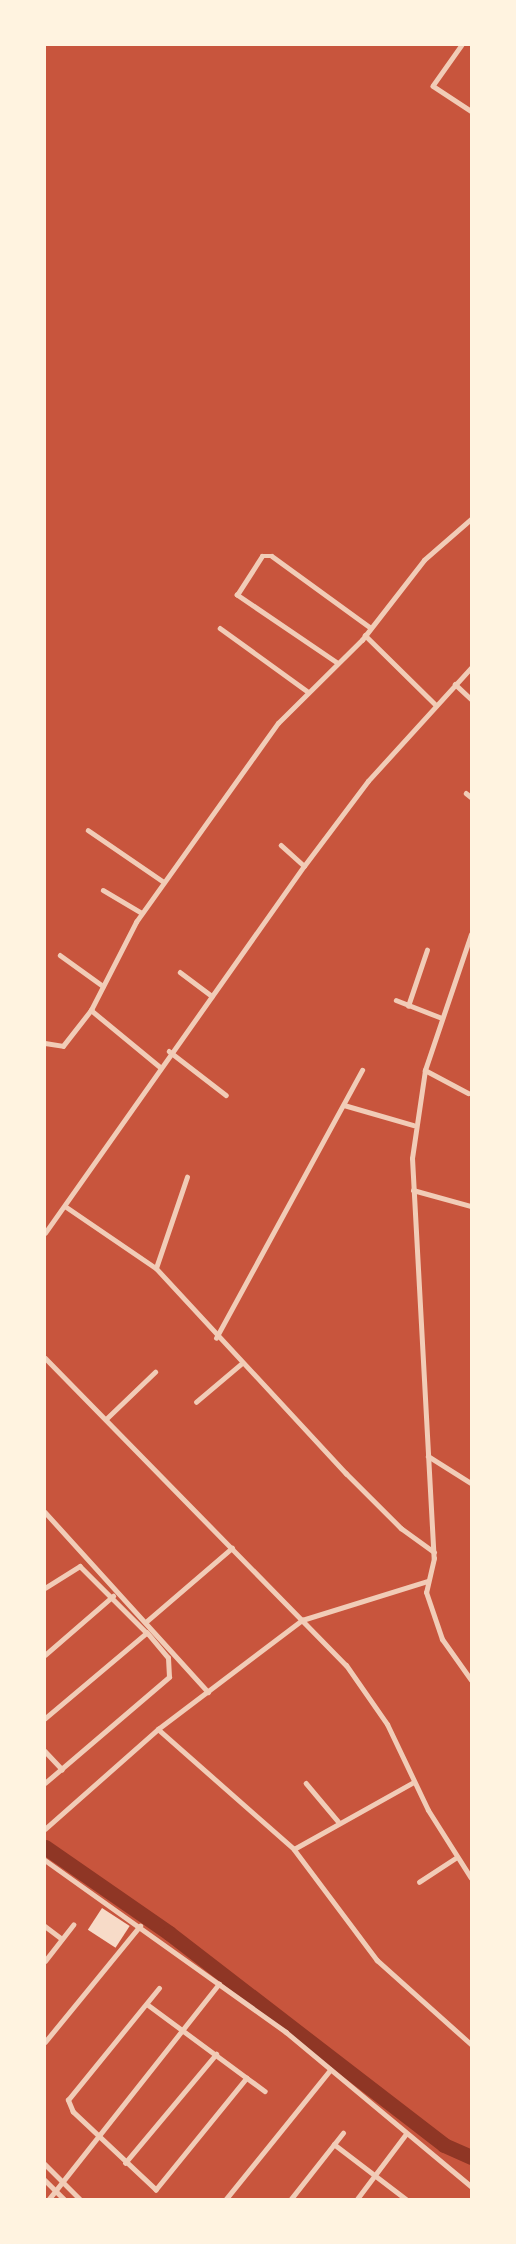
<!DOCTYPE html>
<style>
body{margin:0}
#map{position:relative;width:516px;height:2244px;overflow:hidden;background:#c8553d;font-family:"DejaVu Sans",sans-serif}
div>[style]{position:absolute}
.river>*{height:15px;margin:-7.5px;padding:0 7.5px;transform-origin:7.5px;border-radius:7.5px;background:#8f3625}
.building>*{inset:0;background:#f7dbc8;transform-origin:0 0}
.minor>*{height:4.5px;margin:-2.25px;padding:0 2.25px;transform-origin:2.25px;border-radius:2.25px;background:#f1ccb7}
.tertiary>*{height:5px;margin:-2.5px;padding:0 2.5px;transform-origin:2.5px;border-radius:2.5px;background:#f1ccb7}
span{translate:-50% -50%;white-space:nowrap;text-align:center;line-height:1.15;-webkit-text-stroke:6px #fff3e0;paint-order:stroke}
.frame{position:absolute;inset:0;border:46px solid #fff3e0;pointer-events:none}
</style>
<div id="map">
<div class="river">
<div style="left:45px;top:1847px;width:151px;rotate:34.7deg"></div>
<div style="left:169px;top:1933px;width:347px;rotate:37.6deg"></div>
<div style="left:444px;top:2145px;width:30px;rotate:24deg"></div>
</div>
<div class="building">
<div style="left:102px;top:1908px;width:33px;height:26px;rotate:33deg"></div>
</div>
<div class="minor">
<div style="left:462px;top:45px;width:50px;rotate:125.3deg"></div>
<div style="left:433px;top:86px;width:45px;rotate:33.3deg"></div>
<div style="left:220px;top:628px;width:107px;rotate:35.9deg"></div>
<div style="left:365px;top:635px;width:100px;rotate:44.6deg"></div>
<div style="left:337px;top:663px;width:121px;rotate:-145.8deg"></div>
<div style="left:237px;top:595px;width:46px;rotate:-57.3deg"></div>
<div style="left:262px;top:556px;width:10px"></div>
<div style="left:272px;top:556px;width:122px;rotate:36deg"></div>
<div style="left:455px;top:684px;width:22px;rotate:43deg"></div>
<div style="left:466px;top:793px;width:6px;rotate:39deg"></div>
<div style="left:88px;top:830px;width:92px;rotate:34.4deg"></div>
<div style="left:281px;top:845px;width:31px;rotate:42deg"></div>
<div style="left:103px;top:890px;width:45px;rotate:30.5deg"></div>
<div style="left:60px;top:955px;width:53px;rotate:35.8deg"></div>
<div style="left:180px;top:972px;width:40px;rotate:37deg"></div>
<div style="left:396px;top:1000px;width:49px;rotate:21.4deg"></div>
<div style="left:408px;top:1006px;width:59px;rotate:-71.3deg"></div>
<div style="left:91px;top:1010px;width:88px;rotate:39.5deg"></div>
<div style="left:45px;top:1043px;width:18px;rotate:9deg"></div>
<div style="left:63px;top:1046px;width:46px;rotate:-52.1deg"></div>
<div style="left:91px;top:1010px;width:99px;rotate:-62.9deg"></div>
<div style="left:136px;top:922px;width:244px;rotate:-54.5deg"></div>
<div style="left:278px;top:723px;width:118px;rotate:-44.7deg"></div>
<div style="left:362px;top:640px;width:101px;rotate:-52.2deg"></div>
<div style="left:424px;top:560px;width:62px;rotate:-41.1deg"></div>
<div style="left:169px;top:1051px;width:72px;rotate:37.7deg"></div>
<div style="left:425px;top:1070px;width:49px;rotate:28.1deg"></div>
<div style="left:344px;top:1105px;width:72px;rotate:16.2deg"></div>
<div style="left:413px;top:1190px;width:60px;rotate:15.4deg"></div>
<div style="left:65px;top:1206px;width:110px;rotate:34.3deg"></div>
<div style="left:156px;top:1268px;width:280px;rotate:47.2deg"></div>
<div style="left:346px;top:1473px;width:78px;rotate:45deg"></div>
<div style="left:401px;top:1528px;width:41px;rotate:36deg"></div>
<div style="left:45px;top:1233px;width:449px;rotate:-54.8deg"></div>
<div style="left:304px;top:866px;width:106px;rotate:-53deg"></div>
<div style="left:368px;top:781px;width:153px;rotate:-47.7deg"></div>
<div style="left:156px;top:1268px;width:96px;rotate:-71.2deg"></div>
<div style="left:216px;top:1338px;width:305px;rotate:-61.4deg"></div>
<div style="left:196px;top:1402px;width:60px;rotate:-40.3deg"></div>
<div style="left:106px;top:1419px;width:68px;rotate:-43.8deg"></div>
<div style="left:428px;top:1456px;width:51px;rotate:32.1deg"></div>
<div style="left:45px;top:1512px;width:243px;rotate:47.8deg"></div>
<div style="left:45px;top:1588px;width:41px;rotate:-32.2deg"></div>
<div style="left:80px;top:1566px;width:95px;rotate:45deg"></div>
<div style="left:147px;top:1633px;width:133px;rotate:139.9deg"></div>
<div style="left:147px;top:1621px;width:112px;rotate:-40.7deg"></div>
<div style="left:45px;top:1655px;width:90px;rotate:-40.9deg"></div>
<div style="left:158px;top:1729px;width:181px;rotate:41.4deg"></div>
<div style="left:294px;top:1849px;width:139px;rotate:53.2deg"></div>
<div style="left:377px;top:1960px;width:126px;rotate:41.8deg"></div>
<div style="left:45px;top:1751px;width:25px;rotate:47deg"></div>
<div style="left:45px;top:1783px;width:163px;rotate:-40.5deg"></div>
<div style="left:169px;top:1677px;width:19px;rotate:-93deg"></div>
<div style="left:168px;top:1658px;width:33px;rotate:-130deg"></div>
<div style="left:306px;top:1783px;width:50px;rotate:49.9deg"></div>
<div style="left:45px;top:1829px;width:151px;rotate:-41.5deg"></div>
<div style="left:158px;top:1729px;width:181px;rotate:-37.1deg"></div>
<div style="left:294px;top:1849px;width:137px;rotate:-29.2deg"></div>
<div style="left:45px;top:1860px;width:296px;rotate:35.5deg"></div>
<div style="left:286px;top:2032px;width:241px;rotate:39.8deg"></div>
<div style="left:419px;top:1882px;width:45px;rotate:-33.3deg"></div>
<div style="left:45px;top:1926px;width:21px;rotate:37deg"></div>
<div style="left:45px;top:1961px;width:46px;rotate:-52.1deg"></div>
<div style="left:147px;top:2004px;width:124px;rotate:36.5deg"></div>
<div style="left:247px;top:2078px;width:144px;rotate:129.1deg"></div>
<div style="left:156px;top:2190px;width:114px;rotate:-136.8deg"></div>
<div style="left:73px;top:2112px;width:13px;rotate:-113deg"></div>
<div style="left:68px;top:2100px;width:144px;rotate:-50.9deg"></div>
<div style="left:45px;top:2042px;width:150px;rotate:-50.7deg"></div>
<div style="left:247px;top:2078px;width:22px;rotate:36deg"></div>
<div style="left:334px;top:2144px;width:91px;rotate:37.4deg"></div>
<div style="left:125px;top:2163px;width:142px;rotate:-50.1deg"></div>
<div style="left:45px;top:2164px;width:49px;rotate:45deg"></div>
<div style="left:45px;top:2180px;width:27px;rotate:45deg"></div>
<div style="left:49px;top:2199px;width:274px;rotate:-51.7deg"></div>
<div style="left:226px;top:2199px;width:166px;rotate:-51.1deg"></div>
<div style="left:291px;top:2199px;width:84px;rotate:-51.8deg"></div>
<div style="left:357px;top:2199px;width:81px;rotate:-53deg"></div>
</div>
<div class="tertiary">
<div style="left:471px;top:934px;width:144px;rotate:108.7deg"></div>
<div style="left:425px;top:1070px;width:89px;rotate:98.4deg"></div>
<div style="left:412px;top:1158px;width:401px;rotate:86.9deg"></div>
<div style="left:434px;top:1558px;width:35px;rotate:103deg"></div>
<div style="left:426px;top:1592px;width:50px;rotate:71.2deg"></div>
<div style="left:442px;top:1639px;width:50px;rotate:54.7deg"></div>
<div style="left:45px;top:1358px;width:430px;rotate:45.6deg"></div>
<div style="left:346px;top:1665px;width:72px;rotate:55.2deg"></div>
<div style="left:387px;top:1724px;width:95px;rotate:64.5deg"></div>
<div style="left:428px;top:1810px;width:80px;rotate:57.7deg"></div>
<div style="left:302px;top:1620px;width:131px;rotate:-17.3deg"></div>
</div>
<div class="frame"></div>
</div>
